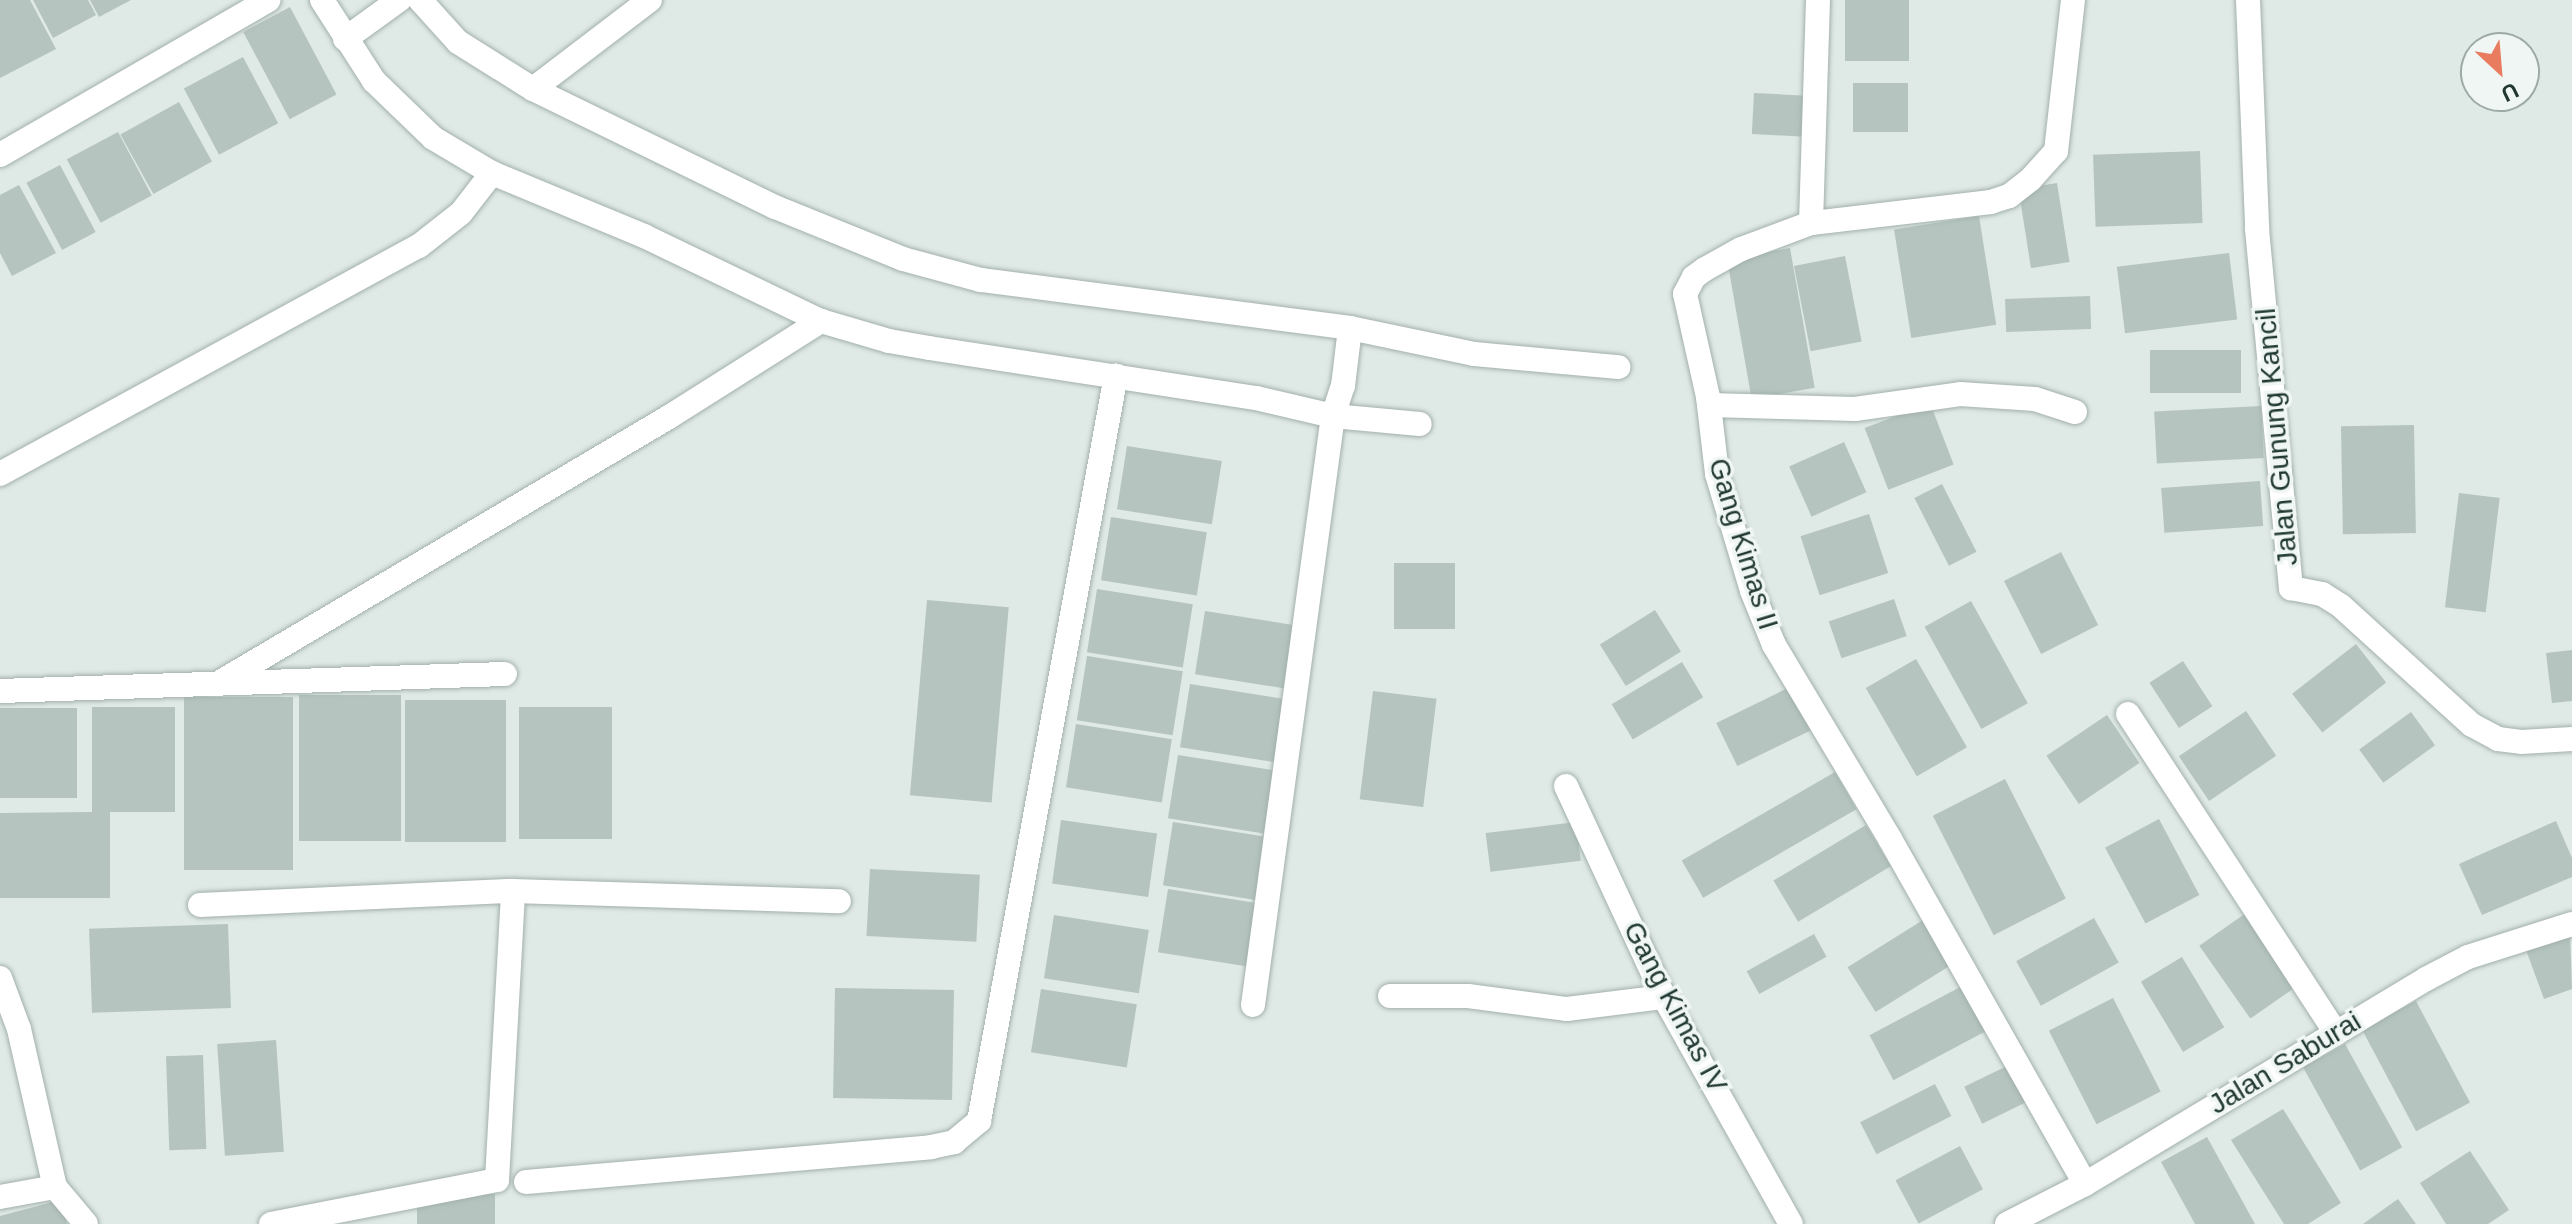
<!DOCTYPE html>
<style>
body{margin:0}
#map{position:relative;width:2572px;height:1224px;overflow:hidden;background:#dfe9e5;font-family:Arial,sans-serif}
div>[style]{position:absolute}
.building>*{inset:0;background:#b5c4be;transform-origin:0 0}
.roads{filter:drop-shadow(0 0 2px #a2b0ac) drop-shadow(0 0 2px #a2b0ac)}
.minor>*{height:24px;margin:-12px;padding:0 12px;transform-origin:12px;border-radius:12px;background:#fff}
span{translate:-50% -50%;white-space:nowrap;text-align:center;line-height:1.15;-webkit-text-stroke:7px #eff6f3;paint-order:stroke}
.street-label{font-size:28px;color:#213832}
.north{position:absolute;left:2460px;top:32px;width:80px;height:80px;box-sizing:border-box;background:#eff6f3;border:2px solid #9daaa6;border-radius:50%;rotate:154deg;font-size:22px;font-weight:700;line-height:32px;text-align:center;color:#213832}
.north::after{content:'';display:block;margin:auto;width:28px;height:36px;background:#e97c5e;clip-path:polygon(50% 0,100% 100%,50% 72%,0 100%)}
</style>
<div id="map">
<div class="building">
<div style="clip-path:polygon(0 0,30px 0,56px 49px,0 78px)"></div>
<div style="clip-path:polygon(33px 0,88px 0,96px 15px,53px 38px)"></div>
<div style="clip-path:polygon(90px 0,131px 0,99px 17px)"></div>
<div style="left:1845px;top:0;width:64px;height:61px"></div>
<div style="left:290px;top:7px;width:99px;height:53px;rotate:62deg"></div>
<div style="left:243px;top:57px;width:75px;height:67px;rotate:62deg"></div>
<div style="left:1853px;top:83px;width:55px;height:49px"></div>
<div style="left:1754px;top:93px;width:57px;height:41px;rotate:3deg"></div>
<div style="left:179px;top:102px;width:68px;height:67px;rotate:61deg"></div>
<div style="left:118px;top:132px;width:72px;height:58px;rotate:62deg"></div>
<div style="left:2200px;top:151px;width:72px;height:107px;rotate:88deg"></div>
<div style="left:60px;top:165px;width:76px;height:38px;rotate:62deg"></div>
<div style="left:2057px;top:183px;width:80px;height:39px;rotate:81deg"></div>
<div style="clip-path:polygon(19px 185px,56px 253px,12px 276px,0 253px,0 195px)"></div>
<div style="left:1979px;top:216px;width:110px;height:86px;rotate:81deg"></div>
<div style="left:1790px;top:248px;width:142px;height:64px;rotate:80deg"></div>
<div style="left:2229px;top:253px;width:67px;height:113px;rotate:83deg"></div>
<div style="left:1845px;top:256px;width:87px;height:52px;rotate:79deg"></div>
<div style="left:2090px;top:296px;width:33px;height:85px;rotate:88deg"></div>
<div style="left:2150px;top:350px;width:91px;height:43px"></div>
<div style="left:1930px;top:403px;width:66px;height:70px;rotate:69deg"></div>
<div style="left:2261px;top:406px;width:52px;height:107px;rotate:87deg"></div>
<div style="left:2414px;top:425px;width:108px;height:73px;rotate:89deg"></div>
<div style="left:1844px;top:442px;width:55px;height:60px;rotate:66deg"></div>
<div style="left:1127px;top:446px;width:96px;height:64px;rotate:9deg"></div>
<div style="left:2260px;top:481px;width:45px;height:99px;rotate:86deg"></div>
<div style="left:1942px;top:484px;width:76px;height:31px;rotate:63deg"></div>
<div style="left:2459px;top:493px;width:41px;height:115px;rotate:7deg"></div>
<div style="left:1869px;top:514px;width:62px;height:72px;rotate:72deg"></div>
<div style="left:1111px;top:517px;width:97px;height:64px;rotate:9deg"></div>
<div style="left:2061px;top:552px;width:82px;height:64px;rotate:63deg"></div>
<div style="left:1455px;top:563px;width:66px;height:61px;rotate:90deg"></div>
<div style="left:1097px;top:589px;width:97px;height:64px;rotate:9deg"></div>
<div style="left:1894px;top:599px;width:39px;height:69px;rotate:71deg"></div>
<div style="left:927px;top:600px;width:82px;height:196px;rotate:5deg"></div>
<div style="left:1971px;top:601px;width:117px;height:53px;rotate:61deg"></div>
<div style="left:1655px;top:610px;width:49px;height:65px;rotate:58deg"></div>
<div style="left:1205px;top:611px;width:97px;height:64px;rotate:9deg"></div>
<div style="left:2356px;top:644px;width:49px;height:81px;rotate:52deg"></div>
<div style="clip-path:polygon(2572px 650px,2572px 701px,2552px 703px,2546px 653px)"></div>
<div style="left:1087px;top:656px;width:97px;height:65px;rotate:9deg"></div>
<div style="left:1916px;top:659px;width:102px;height:58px;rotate:60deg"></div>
<div style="left:2183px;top:661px;width:54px;height:40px;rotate:57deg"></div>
<div style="left:1682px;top:662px;width:41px;height:82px;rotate:59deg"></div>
<div style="left:1190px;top:684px;width:97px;height:64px;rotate:9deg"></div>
<div style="left:1790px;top:687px;width:48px;height:82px;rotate:64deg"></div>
<div style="left:1373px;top:691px;width:64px;height:109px;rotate:7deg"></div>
<div style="left:299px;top:695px;width:102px;height:146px"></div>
<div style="left:184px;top:697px;width:109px;height:173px"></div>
<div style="left:405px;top:700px;width:101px;height:142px"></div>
<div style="clip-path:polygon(92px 707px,175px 707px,175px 812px,110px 812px,110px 898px,0 898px,0 813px,92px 812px)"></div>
<div style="left:519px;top:707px;width:93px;height:132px"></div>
<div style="left:0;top:708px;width:77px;height:90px"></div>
<div style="left:2246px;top:711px;width:54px;height:81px;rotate:56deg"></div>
<div style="left:2411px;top:712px;width:41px;height:64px;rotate:54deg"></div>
<div style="left:2107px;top:715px;width:58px;height:73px;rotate:56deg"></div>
<div style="left:1076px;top:724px;width:97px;height:64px;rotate:9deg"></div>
<div style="left:1178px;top:755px;width:97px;height:64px;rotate:9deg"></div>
<div style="left:1835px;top:772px;width:43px;height:177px;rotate:60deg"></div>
<div style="left:2005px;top:779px;width:134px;height:81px;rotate:63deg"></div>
<div style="left:2159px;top:819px;width:86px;height:61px;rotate:62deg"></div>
<div style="left:1061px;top:820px;width:97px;height:64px;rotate:8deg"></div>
<div style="clip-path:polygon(2556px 821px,2572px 858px,2572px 877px,2482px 915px,2459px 864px)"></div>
<div style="left:1173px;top:822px;width:97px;height:64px;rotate:9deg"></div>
<div style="left:1576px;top:822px;width:39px;height:91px;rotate:83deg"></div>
<div style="left:1866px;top:825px;width:48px;height:108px;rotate:59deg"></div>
<div style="left:870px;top:869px;width:110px;height:67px;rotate:3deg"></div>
<div style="left:1168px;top:889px;width:97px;height:64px;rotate:9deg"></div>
<div style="left:2246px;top:913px;width:89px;height:57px;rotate:55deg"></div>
<div style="left:1054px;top:915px;width:96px;height:64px;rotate:9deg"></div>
<div style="left:2094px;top:918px;width:51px;height:89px;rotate:61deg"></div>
<div style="left:1923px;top:920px;width:53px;height:89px;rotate:58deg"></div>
<div style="left:228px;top:924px;width:84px;height:139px;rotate:88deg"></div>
<div style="clip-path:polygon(2570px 933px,2572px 989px,2544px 999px,2526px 950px)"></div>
<div style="left:1814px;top:934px;width:26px;height:77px;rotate:61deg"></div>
<div style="left:2182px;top:957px;width:82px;height:48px;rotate:59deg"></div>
<div style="left:1964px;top:985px;width:51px;height:107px;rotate:62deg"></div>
<div style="left:835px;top:988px;width:119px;height:110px;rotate:1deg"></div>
<div style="left:1041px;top:989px;width:97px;height:64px;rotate:9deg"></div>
<div style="left:2113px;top:998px;width:105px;height:72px;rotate:63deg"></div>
<div style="left:2416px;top:1001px;width:115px;height:61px;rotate:62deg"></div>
<div style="left:276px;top:1040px;width:112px;height:59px;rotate:86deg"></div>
<div style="left:2345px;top:1044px;width:118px;height:48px;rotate:61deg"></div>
<div style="left:203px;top:1055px;width:94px;height:37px;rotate:88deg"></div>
<div style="left:2011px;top:1064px;width:41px;height:52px;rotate:64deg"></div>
<div style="left:1935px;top:1084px;width:36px;height:84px;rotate:63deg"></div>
<div style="clip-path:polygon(2283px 1109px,2341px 1203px,2308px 1224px,2284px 1224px,2231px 1140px)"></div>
<div style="clip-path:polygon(2207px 1137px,2255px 1224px,2195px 1224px,2161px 1162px)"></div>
<div style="left:1960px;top:1146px;width:49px;height:73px;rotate:62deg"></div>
<div style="clip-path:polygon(2470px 1151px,2509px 1210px,2488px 1224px,2446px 1224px,2420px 1183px)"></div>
<div style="left:495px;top:1194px;width:30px;height:78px;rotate:90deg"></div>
<div style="clip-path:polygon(2398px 1199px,2416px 1224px,2363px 1224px)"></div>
<div style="clip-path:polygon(60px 1200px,67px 1224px,0 1224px,0 1216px)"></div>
</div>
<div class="roads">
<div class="minor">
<div style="left:322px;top:0;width:96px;rotate:57.3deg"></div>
<div style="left:374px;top:81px;width:82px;rotate:44deg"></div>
<div style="left:433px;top:138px;width:69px;rotate:30.7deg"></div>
<div style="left:492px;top:173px;width:165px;rotate:22.5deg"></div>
<div style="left:644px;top:236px;width:196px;rotate:25.7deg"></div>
<div style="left:821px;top:321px;width:71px;rotate:16.4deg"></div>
<div style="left:889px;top:341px;width:41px;rotate:9.9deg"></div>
<div style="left:929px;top:348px;width:331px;rotate:8.7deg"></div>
<div style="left:1256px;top:398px;width:79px;rotate:13.2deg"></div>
<div style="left:1333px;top:416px;width:87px;rotate:5.3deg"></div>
<div style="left:420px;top:0;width:57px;rotate:47.9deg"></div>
<div style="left:458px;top:42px;width:89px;rotate:32.1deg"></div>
<div style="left:533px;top:89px;width:269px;rotate:26deg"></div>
<div style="left:775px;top:207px;width:138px;rotate:22.1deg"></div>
<div style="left:903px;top:259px;width:81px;rotate:15.1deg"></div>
<div style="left:981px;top:280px;width:372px;rotate:7.4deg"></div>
<div style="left:1350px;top:328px;width:127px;rotate:11.8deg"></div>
<div style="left:1474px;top:354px;width:145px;rotate:5.2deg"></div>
<div style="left:2073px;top:0;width:152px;rotate:96.4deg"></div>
<div style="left:2056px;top:151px;width:38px;rotate:132deg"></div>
<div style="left:2031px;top:179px;width:28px;rotate:142deg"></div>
<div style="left:2009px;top:196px;width:19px;rotate:162deg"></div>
<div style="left:1991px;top:202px;width:181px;rotate:173.3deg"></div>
<div style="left:1811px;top:223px;width:75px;rotate:159.6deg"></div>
<div style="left:1741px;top:249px;width:41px;rotate:150.9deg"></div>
<div style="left:1705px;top:269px;width:14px;rotate:144deg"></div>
<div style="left:1694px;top:277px;width:19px;rotate:118deg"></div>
<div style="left:1685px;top:294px;width:106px;rotate:77.4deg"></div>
<div style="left:1708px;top:397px;width:78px;rotate:83.3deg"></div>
<div style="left:1717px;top:474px;width:122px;rotate:73.3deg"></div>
<div style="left:1752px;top:591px;width:58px;rotate:67.8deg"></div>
<div style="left:1774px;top:645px;width:226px;rotate:59.1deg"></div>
<div style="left:1890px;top:839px;width:396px;rotate:60.5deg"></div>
<div style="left:2248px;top:0;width:229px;rotate:87.7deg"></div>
<div style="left:2257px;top:229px;width:361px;rotate:84.6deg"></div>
<div style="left:2291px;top:588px;width:32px;rotate:11deg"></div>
<div style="left:2322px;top:594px;width:22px;rotate:32deg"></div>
<div style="left:2341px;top:606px;width:177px;rotate:42.3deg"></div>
<div style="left:2472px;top:725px;width:30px;rotate:28deg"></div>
<div style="left:2498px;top:739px;width:23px;rotate:7deg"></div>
<div style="left:2521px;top:742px;width:51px;rotate:-3.4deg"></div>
<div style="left:345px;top:39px;width:67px;rotate:-35.8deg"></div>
<div style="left:533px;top:89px;width:147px;rotate:-37.3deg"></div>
<div style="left:0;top:155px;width:310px;rotate:-30deg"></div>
<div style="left:1811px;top:223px;width:223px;rotate:-88.2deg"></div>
<div style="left:1709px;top:405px;width:146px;rotate:1.6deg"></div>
<div style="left:1855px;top:409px;width:106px;rotate:-8.1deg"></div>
<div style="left:1960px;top:394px;width:75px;rotate:3.8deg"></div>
<div style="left:2035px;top:399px;width:42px;rotate:18deg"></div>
<div style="left:0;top:474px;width:477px;rotate:-28.6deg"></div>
<div style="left:419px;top:246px;width:53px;rotate:-38.2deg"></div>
<div style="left:461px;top:213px;width:51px;rotate:-52.2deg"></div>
<div style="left:217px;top:684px;width:525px;rotate:-30.57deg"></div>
<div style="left:669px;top:417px;width:180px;rotate:-32.3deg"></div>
<div style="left:0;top:691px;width:505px;rotate:-1.93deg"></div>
<div style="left:2128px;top:714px;width:381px;rotate:56.9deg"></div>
<div style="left:1566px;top:786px;width:233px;rotate:65.1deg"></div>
<div style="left:1664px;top:997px;width:260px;rotate:60.8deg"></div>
<div style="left:200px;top:905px;width:313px;rotate:-2.6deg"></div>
<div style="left:513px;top:891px;width:326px;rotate:1.8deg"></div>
<div style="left:0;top:978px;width:54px;rotate:69.6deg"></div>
<div style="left:19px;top:1029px;width:162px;rotate:77.2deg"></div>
<div style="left:55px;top:1187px;width:48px;rotate:50deg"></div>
<div style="left:1390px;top:996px;width:78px"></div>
<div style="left:1468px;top:996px;width:100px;rotate:7.5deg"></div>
<div style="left:1567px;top:1009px;width:98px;rotate:-7.1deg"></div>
<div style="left:1253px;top:1005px;width:594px;rotate:-82.27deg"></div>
<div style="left:1333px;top:416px;width:32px;rotate:-72deg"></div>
<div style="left:1343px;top:386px;width:58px;rotate:-83.1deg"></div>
<div style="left:526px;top:1182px;width:407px;rotate:-4.9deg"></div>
<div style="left:931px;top:1147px;width:24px;rotate:-12deg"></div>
<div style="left:954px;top:1142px;width:33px;rotate:-40deg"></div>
<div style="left:979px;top:1121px;width:758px;rotate:-79.59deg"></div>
<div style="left:0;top:1197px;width:56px;rotate:-10.3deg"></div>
<div style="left:271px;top:1224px;width:230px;rotate:-11deg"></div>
<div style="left:497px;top:1180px;width:289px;rotate:-86.8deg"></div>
<div style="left:2007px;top:1224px;width:88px;rotate:-27.1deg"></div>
<div style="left:2085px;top:1184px;width:398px;rotate:-31deg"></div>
<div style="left:2426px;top:979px;width:47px;rotate:-27.6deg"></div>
<div style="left:2468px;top:957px;width:109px;rotate:-17.6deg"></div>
</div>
</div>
<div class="street-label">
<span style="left:2277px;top:437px;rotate:-95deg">Jalan Gunung Kancil</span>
<span style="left:1743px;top:544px;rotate:73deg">Gang Kimas II</span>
<span style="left:1675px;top:1007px;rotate:62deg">Gang Kimas IV</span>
<span style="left:2285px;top:1063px;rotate:-31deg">Jalan Saburai</span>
</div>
<div class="north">U</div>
</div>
